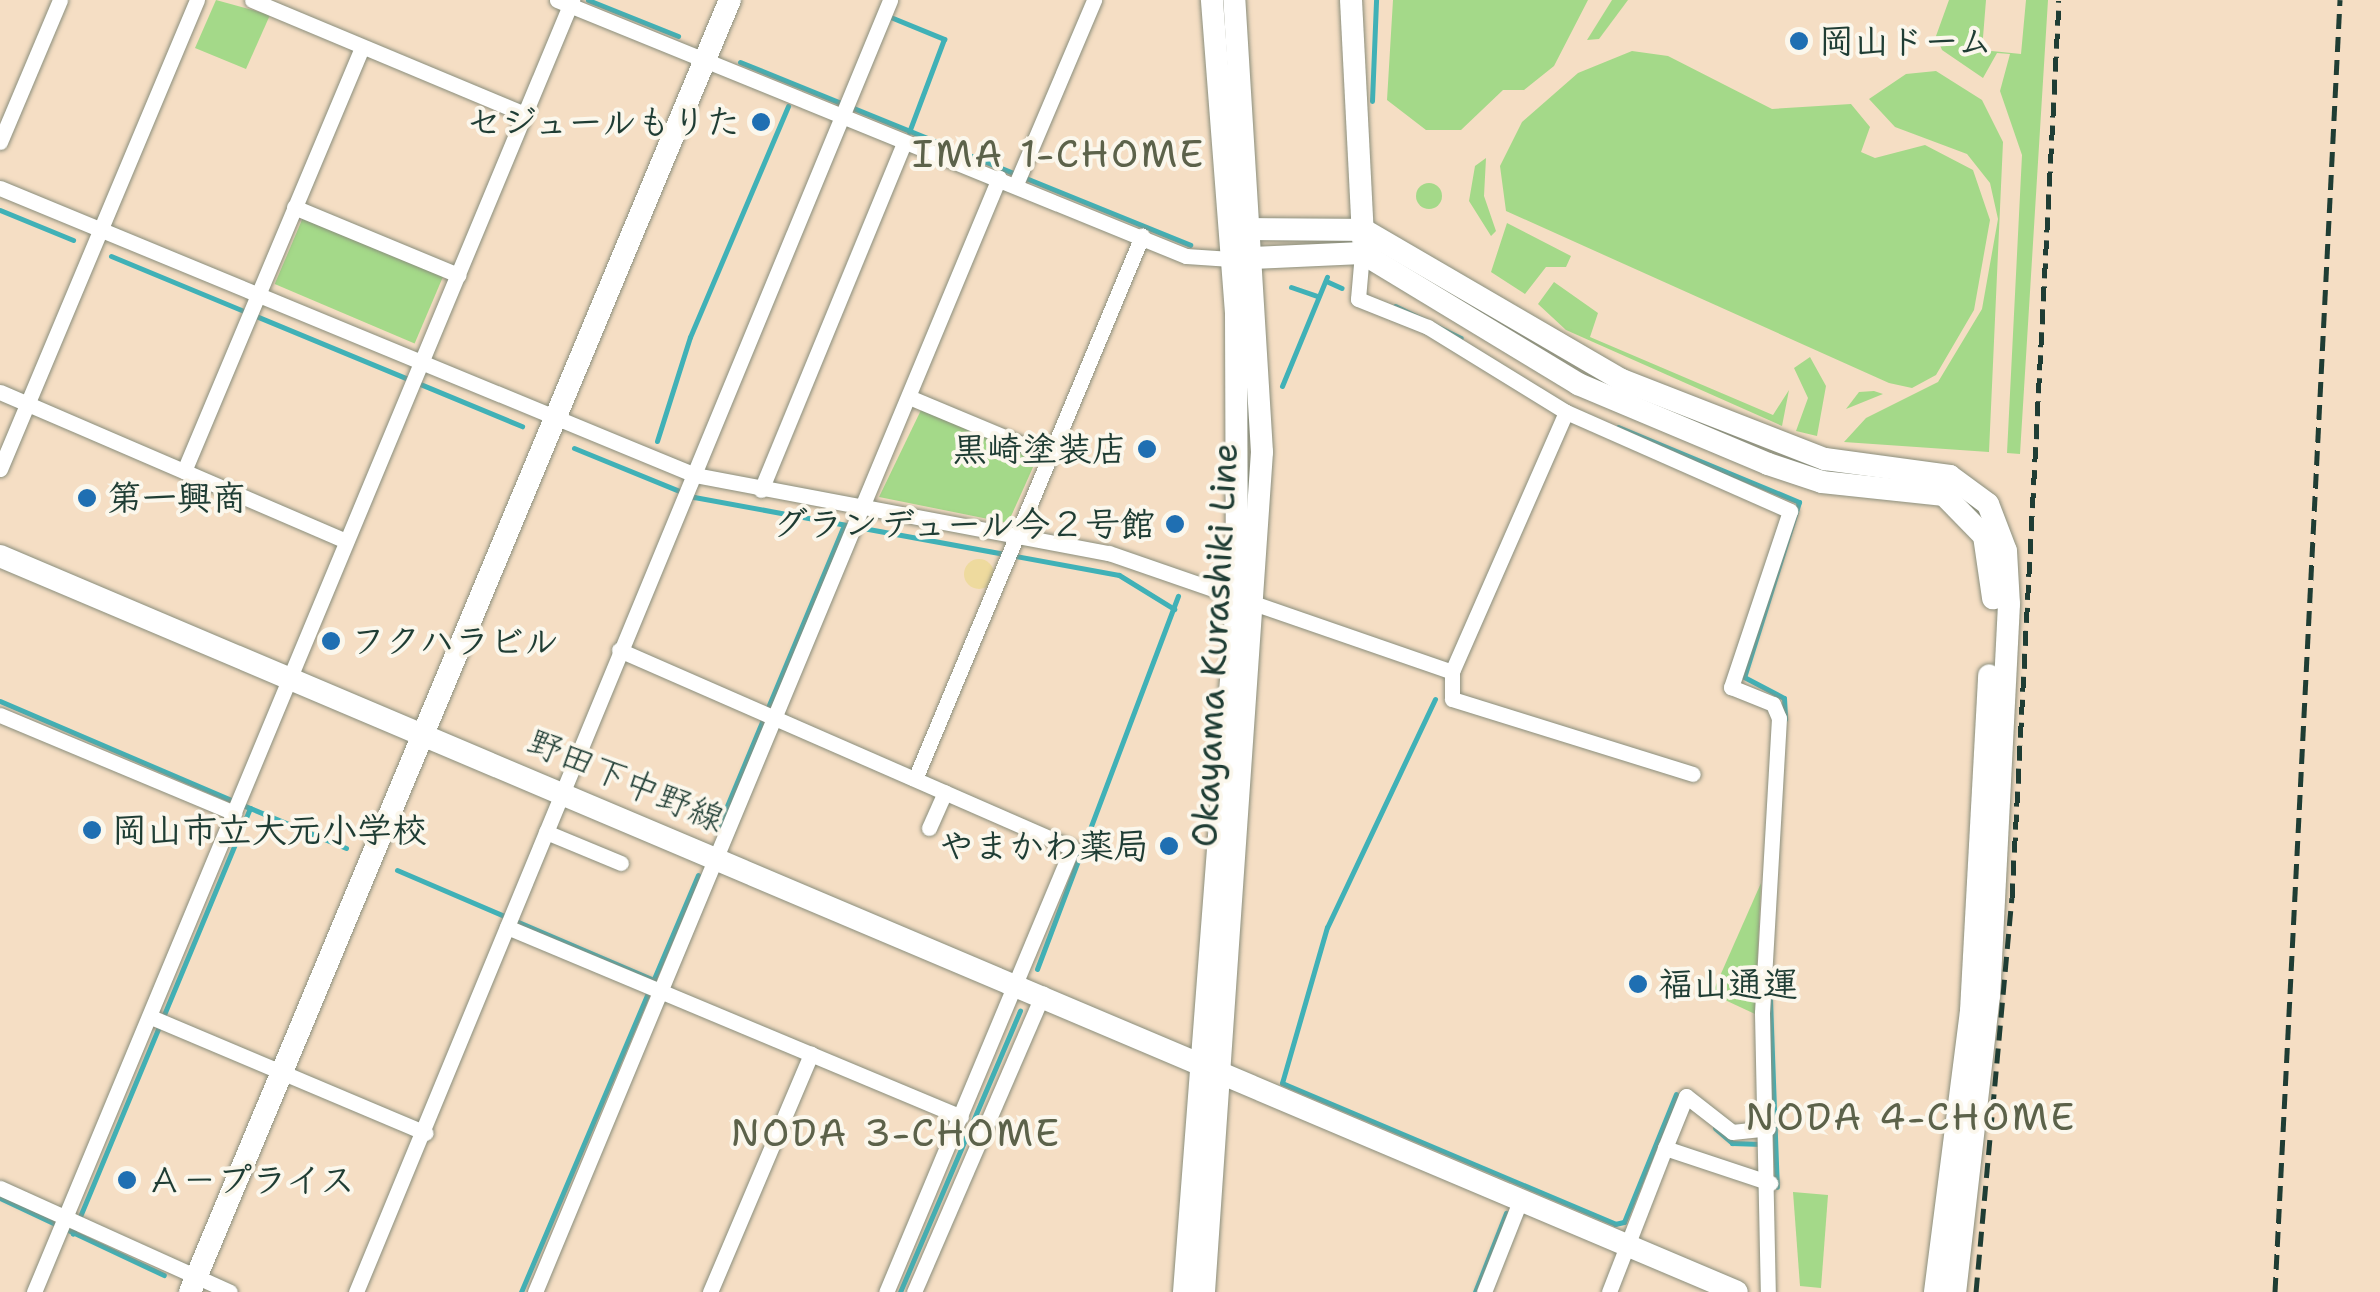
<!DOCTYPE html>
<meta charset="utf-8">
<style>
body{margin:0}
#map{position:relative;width:2380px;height:1292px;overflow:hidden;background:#f5dec4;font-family:"Shantell Sans","Klee One",sans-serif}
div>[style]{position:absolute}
.green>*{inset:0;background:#a4d989;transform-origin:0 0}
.round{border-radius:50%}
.sand>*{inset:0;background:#eeda9e}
.stream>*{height:5px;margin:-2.5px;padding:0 2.5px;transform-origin:2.5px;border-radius:2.5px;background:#40b1b7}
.roads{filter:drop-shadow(0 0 2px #8a8e7c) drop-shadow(0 0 2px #8a8e7c)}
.street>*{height:15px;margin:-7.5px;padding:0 7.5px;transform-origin:7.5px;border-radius:7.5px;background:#fff}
.secondary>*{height:22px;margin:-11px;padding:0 11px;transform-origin:11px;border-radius:11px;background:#fff}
.rail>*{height:5px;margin-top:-2.5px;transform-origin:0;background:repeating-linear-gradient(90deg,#1f3d34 0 15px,transparent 0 23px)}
.dots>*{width:28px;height:28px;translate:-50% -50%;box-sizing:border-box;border:5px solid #fbf7ec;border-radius:50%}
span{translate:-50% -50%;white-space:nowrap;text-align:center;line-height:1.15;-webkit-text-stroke:8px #fbf7ec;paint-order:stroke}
.poi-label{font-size:35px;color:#1f3d34;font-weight:700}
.left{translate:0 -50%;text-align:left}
.right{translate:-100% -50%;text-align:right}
.street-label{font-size:35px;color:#1f3d34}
.neighbourhood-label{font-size:38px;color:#5c624a;letter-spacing:2.5px}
</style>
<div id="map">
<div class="green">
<div style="clip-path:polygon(216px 0,270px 15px,246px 69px,195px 48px)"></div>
<div style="clip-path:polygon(1393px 0,1588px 0,1554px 66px,1524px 90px,1503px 90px,1461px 130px,1426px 130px,1387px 100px)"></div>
<div style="clip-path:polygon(1612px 0,1628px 0,1599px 39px,1587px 40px)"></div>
<div style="clip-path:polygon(1949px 0,1986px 0,1982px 50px,2021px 54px,2026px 0,2048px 0,2020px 454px,2007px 453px,2022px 155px,2000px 91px,2010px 54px,1997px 53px,1983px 78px,1942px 50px,1936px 36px)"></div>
<div style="clip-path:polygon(1632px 51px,1668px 56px,1772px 109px,1851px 104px,1870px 127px,1861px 152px,1875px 158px,1925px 145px,1973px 170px,1990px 220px,1974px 310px,1936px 375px,1912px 388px,1889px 383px,1506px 211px,1500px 166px,1522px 122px,1578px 73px)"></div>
<div style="clip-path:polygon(1936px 71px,1982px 100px,2003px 142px,1989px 452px,1844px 442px,1866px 418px,1938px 382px,1982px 309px,1998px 219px,1990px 183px,1967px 154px,1895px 127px,1869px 99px,1906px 74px)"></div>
<div style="clip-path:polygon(1486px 158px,1484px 196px,1496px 231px,1491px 236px,1469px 201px,1475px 166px)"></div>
<div class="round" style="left:1416px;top:183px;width:26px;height:26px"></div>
<div style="left:304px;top:215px;width:152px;height:75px;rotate:23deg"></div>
<div style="clip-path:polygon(1507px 223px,1571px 256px,1566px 267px,1546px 267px,1525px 294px,1491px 272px)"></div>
<div style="clip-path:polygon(1554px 282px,1598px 313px,1590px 337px,1773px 415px,1789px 390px,1782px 426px,1566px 330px,1538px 304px)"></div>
<div style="clip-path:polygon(1810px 357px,1826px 386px,1817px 436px,1796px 431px,1808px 398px,1794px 368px)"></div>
<div style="clip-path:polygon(1859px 392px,1874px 391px,1883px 394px,1846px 409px)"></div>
<div style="clip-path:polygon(922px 408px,1038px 456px,1008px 523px,879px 497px)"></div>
<div style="clip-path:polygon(1761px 883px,1755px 1014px,1712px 994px)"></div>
<div style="clip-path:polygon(1793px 1192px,1828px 1195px,1821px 1288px,1800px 1286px)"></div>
</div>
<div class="sand">
<div class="round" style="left:964px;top:559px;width:30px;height:30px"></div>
</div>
<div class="stream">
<div style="left:588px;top:0;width:97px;rotate:21.8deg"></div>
<div style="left:888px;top:16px;width:61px;rotate:22.3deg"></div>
<div style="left:944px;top:39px;width:99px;rotate:110.6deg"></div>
<div style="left:740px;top:62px;width:486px;rotate:22.1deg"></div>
<div style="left:1372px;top:101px;width:101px;rotate:-87.7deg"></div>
<div style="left:0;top:210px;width:79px;rotate:22.3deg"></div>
<div style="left:111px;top:256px;width:445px;rotate:22.5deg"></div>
<div style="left:1326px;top:281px;width:17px;rotate:24deg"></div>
<div style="left:1291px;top:287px;width:28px;rotate:19deg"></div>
<div style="left:1395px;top:306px;width:73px;rotate:25.9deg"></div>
<div style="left:1282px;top:386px;width:118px;rotate:-67.6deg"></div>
<div style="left:1618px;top:427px;width:196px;rotate:22.5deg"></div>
<div style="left:1799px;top:502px;width:183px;rotate:107.4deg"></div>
<div style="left:1744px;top:677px;width:45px;rotate:27.7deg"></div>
<div style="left:1784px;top:698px;width:21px;rotate:87deg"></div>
<div style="left:657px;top:441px;width:109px;rotate:-72.4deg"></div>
<div style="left:690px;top:337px;width:251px;rotate:-67deg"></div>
<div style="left:574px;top:448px;width:130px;rotate:22.2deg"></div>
<div style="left:694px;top:497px;width:432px;rotate:10.4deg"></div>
<div style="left:1119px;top:575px;width:65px;rotate:31.7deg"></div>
<div style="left:1435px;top:699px;width:252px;rotate:115.3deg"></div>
<div style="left:1327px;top:927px;width:162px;rotate:106.1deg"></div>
<div style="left:1282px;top:1083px;width:362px;rotate:22.9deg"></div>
<div style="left:1615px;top:1224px;width:9px;rotate:-13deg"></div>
<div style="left:1624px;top:1222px;width:138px;rotate:-67.9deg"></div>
<div style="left:0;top:701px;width:272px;rotate:23.2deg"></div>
<div style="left:250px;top:808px;width:461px;rotate:112.6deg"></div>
<div style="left:250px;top:808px;width:104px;rotate:22.6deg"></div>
<div style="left:717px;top:830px;width:327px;rotate:-67.4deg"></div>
<div style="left:397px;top:870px;width:280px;rotate:23.2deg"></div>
<div style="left:1037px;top:969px;width:399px;rotate:-69.3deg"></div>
<div style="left:1770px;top:1000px;width:187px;rotate:87.9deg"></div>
<div style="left:1715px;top:1128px;width:23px;rotate:41deg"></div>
<div style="left:1732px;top:1143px;width:30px;rotate:2deg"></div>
<div style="left:0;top:1198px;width:181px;rotate:25.2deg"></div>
<div style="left:521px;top:1292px;width:453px;rotate:-67deg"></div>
<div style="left:900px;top:1292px;width:306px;rotate:-66.9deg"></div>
<div style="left:1475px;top:1292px;width:85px;rotate:-68.6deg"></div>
</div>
<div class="roads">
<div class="street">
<div style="left:252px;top:0;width:295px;rotate:22.7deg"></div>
<div style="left:557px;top:0;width:679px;rotate:22.15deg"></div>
<div style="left:1186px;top:256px;width:45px;rotate:3.8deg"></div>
<div style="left:0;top:142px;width:154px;rotate:-67.1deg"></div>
<div style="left:1016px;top:184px;width:200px;rotate:-67deg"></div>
<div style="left:0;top:188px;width:752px;rotate:22.44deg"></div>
<div style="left:695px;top:475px;width:421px;rotate:10.7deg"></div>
<div style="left:1109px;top:553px;width:363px;rotate:19.1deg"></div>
<div style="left:294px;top:207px;width:178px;rotate:22.5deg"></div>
<div style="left:1362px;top:253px;width:46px;rotate:95deg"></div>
<div style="left:1358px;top:299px;width:75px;rotate:21.8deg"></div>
<div style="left:1428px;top:327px;width:162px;rotate:31.6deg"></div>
<div style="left:1566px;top:412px;width:245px;rotate:23.8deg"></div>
<div style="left:1790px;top:511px;width:186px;rotate:108.5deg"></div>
<div style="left:1731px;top:687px;width:45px;rotate:22deg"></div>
<div style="left:1773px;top:704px;width:15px;rotate:67deg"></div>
<div style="left:1779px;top:718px;width:295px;rotate:93.3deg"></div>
<div style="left:1762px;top:1013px;width:279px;rotate:88.8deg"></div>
<div style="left:0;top:392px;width:377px;rotate:23.3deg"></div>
<div style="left:909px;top:397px;width:153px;rotate:22.7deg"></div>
<div style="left:1566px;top:412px;width:284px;rotate:113.7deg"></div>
<div style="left:1452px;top:672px;width:27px;rotate:90deg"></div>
<div style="left:1452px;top:699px;width:252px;rotate:17.3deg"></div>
<div style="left:0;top:469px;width:509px;rotate:-67.22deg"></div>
<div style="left:184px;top:471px;width:460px;rotate:-67.2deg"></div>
<div style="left:761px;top:490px;width:373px;rotate:-67.6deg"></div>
<div style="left:619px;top:650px;width:494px;rotate:23.6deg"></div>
<div style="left:1072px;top:848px;width:481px;rotate:112.7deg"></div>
<div style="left:0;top:715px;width:254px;rotate:22.7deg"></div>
<div style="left:915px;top:779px;width:589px;rotate:-67.31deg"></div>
<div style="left:929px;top:828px;width:39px;rotate:-66deg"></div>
<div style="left:546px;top:832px;width:81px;rotate:22.5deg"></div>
<div style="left:507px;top:927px;width:492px;rotate:22.7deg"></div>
<div style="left:151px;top:1017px;width:298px;rotate:22.9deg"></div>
<div style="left:1665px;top:1148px;width:56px;rotate:-68deg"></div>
<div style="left:1686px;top:1096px;width:58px;rotate:38deg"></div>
<div style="left:1732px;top:1132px;width:36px;rotate:-6deg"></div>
<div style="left:0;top:1188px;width:252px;rotate:24.3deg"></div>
<div style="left:34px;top:1292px;width:1400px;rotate:-67.39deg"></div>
<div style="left:356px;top:1292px;width:1398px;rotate:-67.54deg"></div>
<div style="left:535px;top:1292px;width:1207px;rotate:-67.39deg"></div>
<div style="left:710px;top:1292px;width:259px;rotate:-67deg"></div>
<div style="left:914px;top:1292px;width:325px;rotate:-66.6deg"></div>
<div style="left:1484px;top:1292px;width:98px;rotate:-68.4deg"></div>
<div style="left:1609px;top:1292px;width:155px;rotate:-68.7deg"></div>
<div style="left:1665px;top:1148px;width:111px;rotate:18.4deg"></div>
</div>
<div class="secondary">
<div style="left:1351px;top:0;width:240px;rotate:87.1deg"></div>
<div style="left:1231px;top:259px;width:37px;rotate:-55deg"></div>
<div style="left:1252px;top:229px;width:112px;rotate:0.5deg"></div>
<div style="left:1364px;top:230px;width:298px;rotate:30.2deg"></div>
<div style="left:1622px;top:380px;width:218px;rotate:21.3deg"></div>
<div style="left:1825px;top:459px;width:126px;rotate:7.7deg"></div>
<div style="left:1950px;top:476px;width:47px;rotate:36.4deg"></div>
<div style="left:1988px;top:504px;width:50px;rotate:69deg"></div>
<div style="left:2006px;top:551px;width:53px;rotate:86.8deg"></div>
<div style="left:2009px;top:604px;width:392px;rotate:92.9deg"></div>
<div style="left:1989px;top:995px;width:299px;rotate:96.5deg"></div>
<div style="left:1231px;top:259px;width:131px;rotate:-2.6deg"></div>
<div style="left:1362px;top:253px;width:253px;rotate:31.2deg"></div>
<div style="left:1578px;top:384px;width:206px;rotate:22.8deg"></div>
<div style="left:1768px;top:464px;width:57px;rotate:18.4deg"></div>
<div style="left:1822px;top:482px;width:123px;rotate:6.1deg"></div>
<div style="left:1944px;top:495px;width:57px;rotate:45.7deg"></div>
<div style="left:1984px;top:536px;width:63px;rotate:81.7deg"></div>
<div style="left:0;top:556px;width:1886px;rotate:22.96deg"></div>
<div style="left:190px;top:1292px;width:1400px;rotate:-67.32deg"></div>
<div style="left:1184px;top:1292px;width:692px;rotate:-85.61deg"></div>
<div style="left:1237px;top:602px;width:289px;rotate:-90.2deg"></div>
<div style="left:1236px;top:313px;width:314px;rotate:-94.4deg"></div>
<div style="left:1204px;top:1292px;width:842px;rotate:-86.05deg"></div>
<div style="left:1262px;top:452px;width:453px;rotate:-93.5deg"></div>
<div style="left:1935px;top:1292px;width:283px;rotate:-82.7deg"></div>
<div style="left:1971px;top:1011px;width:336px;rotate:-86.9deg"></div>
</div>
</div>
<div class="rail">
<div style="left:1976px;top:1292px;width:396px;rotate:-84.8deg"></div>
<div style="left:2012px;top:898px;width:899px;rotate:-87deg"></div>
<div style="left:2275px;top:1292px;width:1294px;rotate:-87.12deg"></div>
</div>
<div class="dots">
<div style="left:1799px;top:41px;background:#1f6fb2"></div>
<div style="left:761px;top:122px;background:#1f6fb2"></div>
<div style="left:1147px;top:449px;background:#1f6fb2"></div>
<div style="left:87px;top:498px;background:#1f6fb2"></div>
<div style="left:1175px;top:524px;background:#1f6fb2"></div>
<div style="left:331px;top:641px;background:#1f6fb2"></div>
<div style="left:92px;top:830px;background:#1f6fb2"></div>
<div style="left:1169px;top:846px;background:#1f6fb2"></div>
<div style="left:1638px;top:984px;background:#1f6fb2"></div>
<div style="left:127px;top:1180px;background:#1f6fb2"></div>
</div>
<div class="poi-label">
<span class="left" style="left:1819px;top:41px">岡山ドーム</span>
<span class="right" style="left:741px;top:122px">セジュールもりた</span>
<span class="right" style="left:1127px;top:449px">黒崎塗装店</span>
<span class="left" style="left:107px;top:498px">第一興商</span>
<span class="right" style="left:1155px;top:524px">グランデュール今２号館</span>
<span class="left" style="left:351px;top:641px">フクハラビル</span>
<span class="left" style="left:112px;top:830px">岡山市立大元小学校</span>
<span class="right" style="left:1149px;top:846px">やまかわ薬局</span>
<span class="left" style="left:1658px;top:984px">福山通運</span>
<span class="left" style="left:147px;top:1180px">Ａ－プライス</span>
</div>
<div class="street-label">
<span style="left:1215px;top:645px;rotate:-87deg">Okayama Kurashiki Line</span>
<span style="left:626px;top:780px;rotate:23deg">野田下中野線</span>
</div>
<div class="neighbourhood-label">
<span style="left:1059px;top:154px">IMA 1-CHOME</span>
<span style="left:1911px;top:1117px">NODA 4-CHOME</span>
<span style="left:896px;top:1133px">NODA 3-CHOME</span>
</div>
</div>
